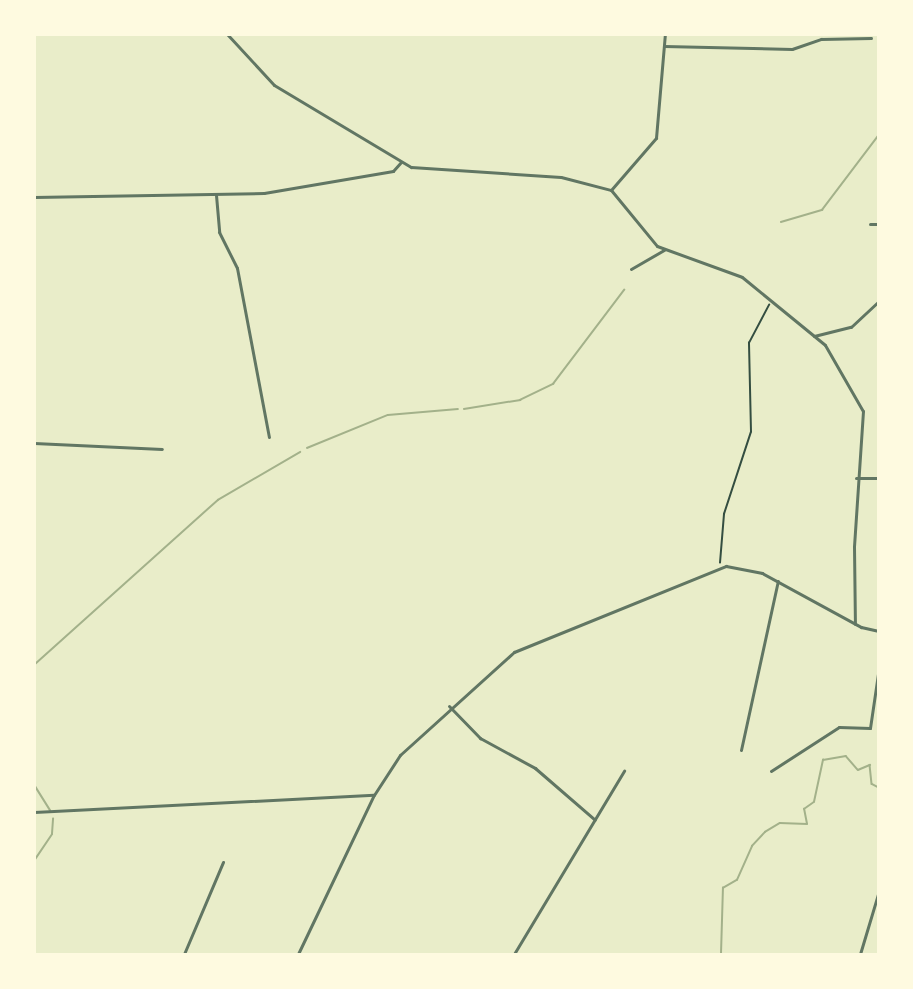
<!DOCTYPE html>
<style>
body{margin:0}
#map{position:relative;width:913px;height:989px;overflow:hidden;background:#e9edc9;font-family:Quicksand,sans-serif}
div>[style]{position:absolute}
.stream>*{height:1.5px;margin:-0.75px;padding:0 0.75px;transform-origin:0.75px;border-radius:0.75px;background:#a3b18a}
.path>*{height:1.5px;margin:-0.75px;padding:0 0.75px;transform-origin:0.75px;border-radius:0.75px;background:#344e41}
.minor>*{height:3px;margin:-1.5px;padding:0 1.5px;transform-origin:1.5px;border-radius:1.5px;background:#617663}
span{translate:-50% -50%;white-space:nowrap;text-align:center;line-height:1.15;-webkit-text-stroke:4.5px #fefae0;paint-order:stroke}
.frame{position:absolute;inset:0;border:36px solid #fefae0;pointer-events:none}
</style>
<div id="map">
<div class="stream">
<div style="left:781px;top:222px;width:43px;rotate:-16.3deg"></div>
<div style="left:822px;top:210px;width:93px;rotate:-52.9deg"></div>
<div style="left:464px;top:409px;width:57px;rotate:-9.1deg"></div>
<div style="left:520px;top:400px;width:37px;rotate:-26deg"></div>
<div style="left:553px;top:384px;width:118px;rotate:-52.9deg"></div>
<div style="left:307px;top:448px;width:87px;rotate:-22.2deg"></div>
<div style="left:388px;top:415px;width:70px;rotate:-4.9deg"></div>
<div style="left:34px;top:665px;width:247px;rotate:-41.9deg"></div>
<div style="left:218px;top:500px;width:95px;rotate:-30.3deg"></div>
<div style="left:34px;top:784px;width:31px;rotate:58deg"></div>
<div style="left:34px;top:861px;width:32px;rotate:-56deg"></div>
<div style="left:52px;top:834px;width:15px;rotate:-86deg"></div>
<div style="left:721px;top:954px;width:66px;rotate:-88.3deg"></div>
<div style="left:723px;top:888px;width:16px;rotate:-30deg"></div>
<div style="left:737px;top:880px;width:37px;rotate:-66deg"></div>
<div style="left:752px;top:846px;width:19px;rotate:-47deg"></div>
<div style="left:765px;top:832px;width:17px;rotate:-31deg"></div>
<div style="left:780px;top:823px;width:27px;rotate:2deg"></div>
<div style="left:807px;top:824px;width:15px;rotate:-101deg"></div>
<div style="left:804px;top:809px;width:12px;rotate:-35deg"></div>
<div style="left:814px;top:802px;width:43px;rotate:-77.9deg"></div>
<div style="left:823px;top:760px;width:23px;rotate:-10deg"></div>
<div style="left:846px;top:756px;width:18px;rotate:49deg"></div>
<div style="left:858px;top:770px;width:13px;rotate:-23deg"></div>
<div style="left:870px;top:765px;width:19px;rotate:84deg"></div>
<div style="left:872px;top:784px;width:7px;rotate:27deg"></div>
</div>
<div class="path">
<div style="left:720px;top:563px;width:49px;rotate:-85.3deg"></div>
<div style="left:724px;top:514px;width:86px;rotate:-71.8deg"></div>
<div style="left:751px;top:432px;width:89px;rotate:-91.3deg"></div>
<div style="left:749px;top:343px;width:43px;rotate:-62.2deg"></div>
</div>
<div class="minor">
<div style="left:227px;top:34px;width:69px;rotate:47.3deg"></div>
<div style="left:274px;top:85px;width:160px;rotate:30.9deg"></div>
<div style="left:411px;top:167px;width:150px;rotate:3.8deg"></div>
<div style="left:561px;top:177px;width:52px;rotate:14.6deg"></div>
<div style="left:611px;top:190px;width:72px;rotate:50.6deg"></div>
<div style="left:657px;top:246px;width:90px;rotate:20deg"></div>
<div style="left:742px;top:277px;width:107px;rotate:39.3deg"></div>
<div style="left:825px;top:345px;width:76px;rotate:60.1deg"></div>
<div style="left:863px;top:411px;width:136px;rotate:93.8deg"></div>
<div style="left:854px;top:547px;width:77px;rotate:89.3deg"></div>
<div style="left:664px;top:46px;width:128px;rotate:1.3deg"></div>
<div style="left:792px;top:49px;width:31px;rotate:-19deg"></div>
<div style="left:821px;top:39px;width:50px;rotate:-1.1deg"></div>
<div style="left:611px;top:190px;width:69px;rotate:-49.1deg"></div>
<div style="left:656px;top:138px;width:104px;rotate:-85.1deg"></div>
<div style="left:216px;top:195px;width:37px;rotate:85deg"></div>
<div style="left:219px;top:232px;width:40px;rotate:63.4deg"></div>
<div style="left:237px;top:268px;width:172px;rotate:79.3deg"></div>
<div style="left:34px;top:197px;width:230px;rotate:-1deg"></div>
<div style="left:264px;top:193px;width:131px;rotate:-9.7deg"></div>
<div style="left:393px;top:171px;width:12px;rotate:-48deg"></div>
<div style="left:870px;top:224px;width:8px"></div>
<div style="left:631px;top:269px;width:38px;rotate:-30deg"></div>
<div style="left:814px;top:336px;width:38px;rotate:-14deg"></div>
<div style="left:851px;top:327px;width:37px;rotate:-43deg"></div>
<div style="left:34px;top:443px;width:128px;rotate:2.7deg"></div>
<div style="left:856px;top:478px;width:22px"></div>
<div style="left:449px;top:706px;width:45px;rotate:45.9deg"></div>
<div style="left:480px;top:738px;width:63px;rotate:28.6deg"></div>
<div style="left:535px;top:768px;width:79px;rotate:40.9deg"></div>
<div style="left:741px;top:750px;width:173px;rotate:-77.7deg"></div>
<div style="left:771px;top:771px;width:81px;rotate:-32.9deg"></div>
<div style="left:839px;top:727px;width:31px;rotate:2deg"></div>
<div style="left:870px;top:728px;width:55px;rotate:-81.6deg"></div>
<div style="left:34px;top:812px;width:340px;rotate:-2.9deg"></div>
<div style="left:184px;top:954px;width:100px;rotate:-67deg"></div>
<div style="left:298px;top:954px;width:176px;rotate:-64.5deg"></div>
<div style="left:374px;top:795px;width:48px;rotate:-57deg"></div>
<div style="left:400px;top:755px;width:154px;rotate:-42.1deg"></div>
<div style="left:514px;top:652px;width:229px;rotate:-22.1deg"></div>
<div style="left:726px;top:566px;width:37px;rotate:11deg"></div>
<div style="left:762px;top:573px;width:113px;rotate:28.6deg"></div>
<div style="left:861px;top:627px;width:17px;rotate:13deg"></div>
<div style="left:514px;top:954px;width:214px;rotate:-59deg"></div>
<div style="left:860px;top:954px;width:63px;rotate:-73.3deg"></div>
</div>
<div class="frame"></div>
</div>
